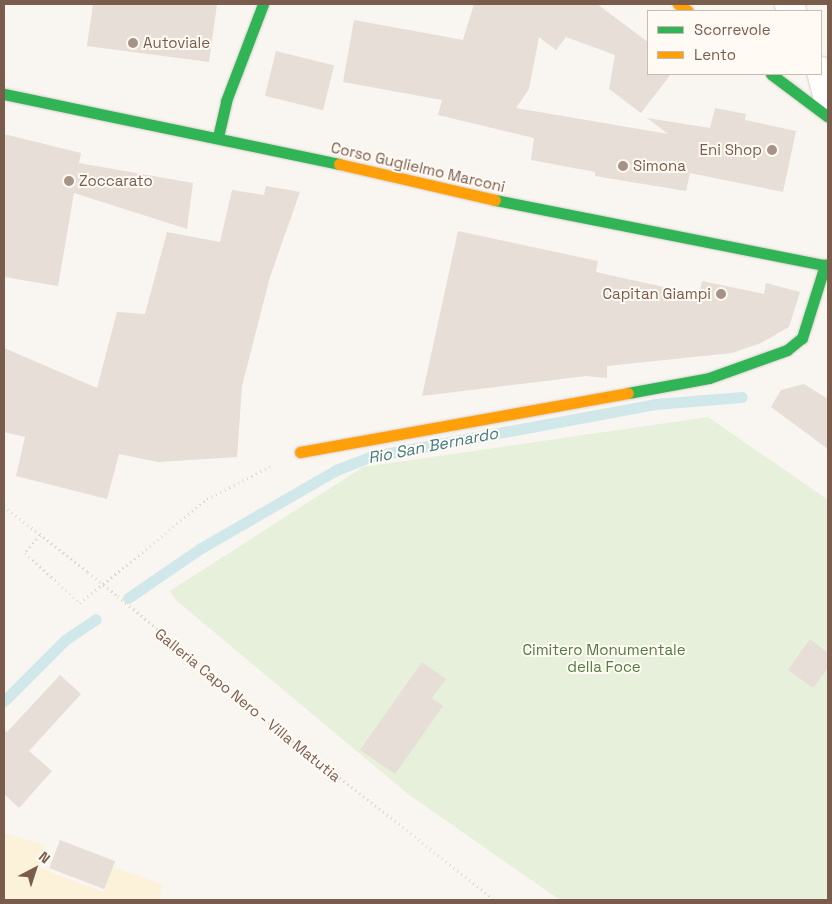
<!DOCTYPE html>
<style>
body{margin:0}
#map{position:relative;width:832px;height:904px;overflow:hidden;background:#f9f5f0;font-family:"Space Grotesk",sans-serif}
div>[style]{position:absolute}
.green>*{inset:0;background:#e7f0db}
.sand>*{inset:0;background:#fbf2d9}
.stream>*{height:11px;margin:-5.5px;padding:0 5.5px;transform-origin:5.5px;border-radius:5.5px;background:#d0e8ea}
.building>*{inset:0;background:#e6ded7;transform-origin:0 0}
.path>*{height:3px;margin-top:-1.5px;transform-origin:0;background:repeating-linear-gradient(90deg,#dcd5d0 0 1px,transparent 0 5px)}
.roads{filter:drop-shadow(0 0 1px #d7d1cb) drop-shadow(0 0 1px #d7d1cb)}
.street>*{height:28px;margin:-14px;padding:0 14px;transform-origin:14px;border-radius:14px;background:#fefefd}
.fast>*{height:11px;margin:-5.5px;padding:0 5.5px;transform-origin:5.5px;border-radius:5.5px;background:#30b455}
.slow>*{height:11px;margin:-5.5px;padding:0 5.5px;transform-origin:5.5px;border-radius:5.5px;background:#ff9f0a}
.path-bridge>*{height:3px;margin-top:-1.5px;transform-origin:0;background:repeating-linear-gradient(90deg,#dcd5d0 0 1px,transparent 0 5px)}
.dots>*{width:14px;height:14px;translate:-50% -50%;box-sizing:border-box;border:2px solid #fffaf3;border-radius:50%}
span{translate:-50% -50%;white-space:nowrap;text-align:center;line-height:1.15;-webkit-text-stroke:4px #fffaf3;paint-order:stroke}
.poi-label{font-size:15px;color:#7a5c4d}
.left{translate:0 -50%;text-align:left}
.right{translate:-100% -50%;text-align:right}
.street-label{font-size:15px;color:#7a5c4d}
.park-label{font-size:15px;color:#537a41}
.water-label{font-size:16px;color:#437c86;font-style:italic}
.frame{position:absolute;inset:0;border:5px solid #7a5c4d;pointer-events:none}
.legend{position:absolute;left:647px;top:10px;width:175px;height:65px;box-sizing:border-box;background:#fffaf3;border:1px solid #cabbb1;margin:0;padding:6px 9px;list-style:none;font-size:15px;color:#7a5c4d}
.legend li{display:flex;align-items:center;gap:10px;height:25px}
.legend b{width:25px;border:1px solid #cabbb1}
.north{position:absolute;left:10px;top:844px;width:50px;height:50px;-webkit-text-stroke:4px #fffaf3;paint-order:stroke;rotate:40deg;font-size:14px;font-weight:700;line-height:20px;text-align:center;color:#7a5c4d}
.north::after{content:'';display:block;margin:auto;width:18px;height:22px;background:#7a5c4d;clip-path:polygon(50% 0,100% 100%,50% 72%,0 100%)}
</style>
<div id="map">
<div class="green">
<div style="clip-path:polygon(708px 417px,828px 500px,828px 900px,560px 900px,408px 794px,176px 600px,170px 591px,363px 467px)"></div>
</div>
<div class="sand">
<div style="clip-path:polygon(4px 833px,45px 845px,39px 868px,104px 892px,113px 867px,162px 884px,159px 900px,4px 900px)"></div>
</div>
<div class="stream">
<div style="left:128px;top:598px;width:88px;rotate:-34.4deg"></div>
<div style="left:201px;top:548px;width:156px;rotate:-30deg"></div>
<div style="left:336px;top:470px;width:40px;rotate:-21deg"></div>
<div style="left:373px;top:456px;width:287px;rotate:-10.4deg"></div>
<div style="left:655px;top:404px;width:87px;rotate:-4.6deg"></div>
<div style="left:4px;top:701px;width:86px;rotate:-45deg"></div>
<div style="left:65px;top:640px;width:37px;rotate:-34deg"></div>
</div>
<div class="building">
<div style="clip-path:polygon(93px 4px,217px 4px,209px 62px,87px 46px)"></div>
<div style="clip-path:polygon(474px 4px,597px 4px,648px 42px,648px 74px,671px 74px,641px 113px,609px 89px,615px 55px,566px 37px,556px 50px,539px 37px,529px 89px,516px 108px,668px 134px,647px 118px,710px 128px,715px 108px,746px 114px,745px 120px,796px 131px,783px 192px,690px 173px,686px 191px,595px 176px,595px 172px,531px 160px,534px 138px,438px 115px,442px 100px,343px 82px,354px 20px,463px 40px)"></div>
<div style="left:276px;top:51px;width:60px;height:46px;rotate:14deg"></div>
<div style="clip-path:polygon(4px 134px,81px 153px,79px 163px,193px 183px,187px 229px,74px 193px,58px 286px,4px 277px)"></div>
<div style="clip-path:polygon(266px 186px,300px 192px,270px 277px,242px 386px,237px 457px,158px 462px,119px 454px,107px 499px,16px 476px,25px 437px,4px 432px,4px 348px,97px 388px,117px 312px,145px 314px,167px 232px,220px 242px,232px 190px,264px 195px)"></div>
<div style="clip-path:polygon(458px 231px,598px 261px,596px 272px,699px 295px,702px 281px,764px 294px,766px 283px,800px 292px,789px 327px,761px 343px,732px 353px,607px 366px,607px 378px,586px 376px,422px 396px)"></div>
<div style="clip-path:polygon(804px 384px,828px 399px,828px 449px,771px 407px,781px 390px)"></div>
<div style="clip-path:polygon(810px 639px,828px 653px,828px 668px,813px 688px,788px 670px)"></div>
<div style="clip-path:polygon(422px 662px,446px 679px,432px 698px,443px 706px,395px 774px,360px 750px)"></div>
<div style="clip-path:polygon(60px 675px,81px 694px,29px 751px,52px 771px,19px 808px,4px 794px,4px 729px,7px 732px)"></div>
<div style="left:60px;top:840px;width:59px;height:30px;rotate:21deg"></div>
</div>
<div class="path">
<div style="left:4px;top:506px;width:107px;rotate:38.2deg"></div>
<div style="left:40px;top:535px;width:23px;rotate:130deg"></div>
<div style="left:25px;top:553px;width:74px;rotate:42.3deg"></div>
<div style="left:80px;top:603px;width:164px;rotate:-39.3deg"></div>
<div style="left:207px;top:499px;width:72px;rotate:-27.3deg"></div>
<div style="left:118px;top:596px;width:177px;rotate:40.2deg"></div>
<div style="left:253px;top:710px;width:308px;rotate:38.1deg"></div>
</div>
<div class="roads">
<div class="street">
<div style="left:789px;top:4px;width:8px;rotate:67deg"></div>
<div style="left:821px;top:71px;width:30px;rotate:76deg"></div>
</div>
<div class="fast">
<div style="left:771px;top:74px;width:71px;rotate:37deg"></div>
<div style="left:4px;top:94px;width:342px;rotate:11.8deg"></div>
<div style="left:218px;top:137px;width:37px;rotate:-77deg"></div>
<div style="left:226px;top:101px;width:104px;rotate:-69.1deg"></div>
<div style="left:495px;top:200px;width:339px;rotate:11.2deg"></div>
<div style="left:628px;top:393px;width:82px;rotate:-10.5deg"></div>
<div style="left:709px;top:378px;width:83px;rotate:-19.7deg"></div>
<div style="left:787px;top:350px;width:19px;rotate:-39deg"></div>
<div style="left:802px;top:338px;width:77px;rotate:-72.5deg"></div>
</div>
<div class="slow">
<div style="left:678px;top:4px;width:12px;rotate:35deg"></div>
<div style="left:339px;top:164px;width:160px;rotate:13deg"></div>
<div style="left:300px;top:452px;width:333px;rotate:-10.2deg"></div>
</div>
</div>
<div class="path-bridge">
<div style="left:88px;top:572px;width:38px;rotate:39deg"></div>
</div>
<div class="dots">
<div style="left:133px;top:43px;background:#a69286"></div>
<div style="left:772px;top:150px;background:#a69286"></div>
<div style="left:623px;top:166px;background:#a69286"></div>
<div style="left:69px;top:181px;background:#a69286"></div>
<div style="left:721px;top:294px;background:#a69286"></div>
</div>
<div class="poi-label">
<span class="left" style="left:143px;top:43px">Autoviale</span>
<span class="right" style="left:762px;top:150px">Eni Shop</span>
<span class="left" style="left:633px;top:166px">Simona</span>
<span class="left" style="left:79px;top:181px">Zoccarato</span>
<span class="right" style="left:711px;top:294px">Capitan Giampi</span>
</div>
<div class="street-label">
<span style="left:418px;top:167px;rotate:13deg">Corso Guglielmo Marconi</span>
<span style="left:248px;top:705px;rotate:39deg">Galleria Capo Nero - Villa Matutia</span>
</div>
<div class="park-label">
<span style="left:604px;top:658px">Cimitero Monumentale<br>della Foce</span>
</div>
<div class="water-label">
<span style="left:433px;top:446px;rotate:-11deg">Rio San Bernardo</span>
</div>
<div class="frame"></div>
<ul class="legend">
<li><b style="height:6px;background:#30b455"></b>Scorrevole</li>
<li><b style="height:6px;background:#ff9f0a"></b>Lento</li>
</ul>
<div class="north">N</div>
</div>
